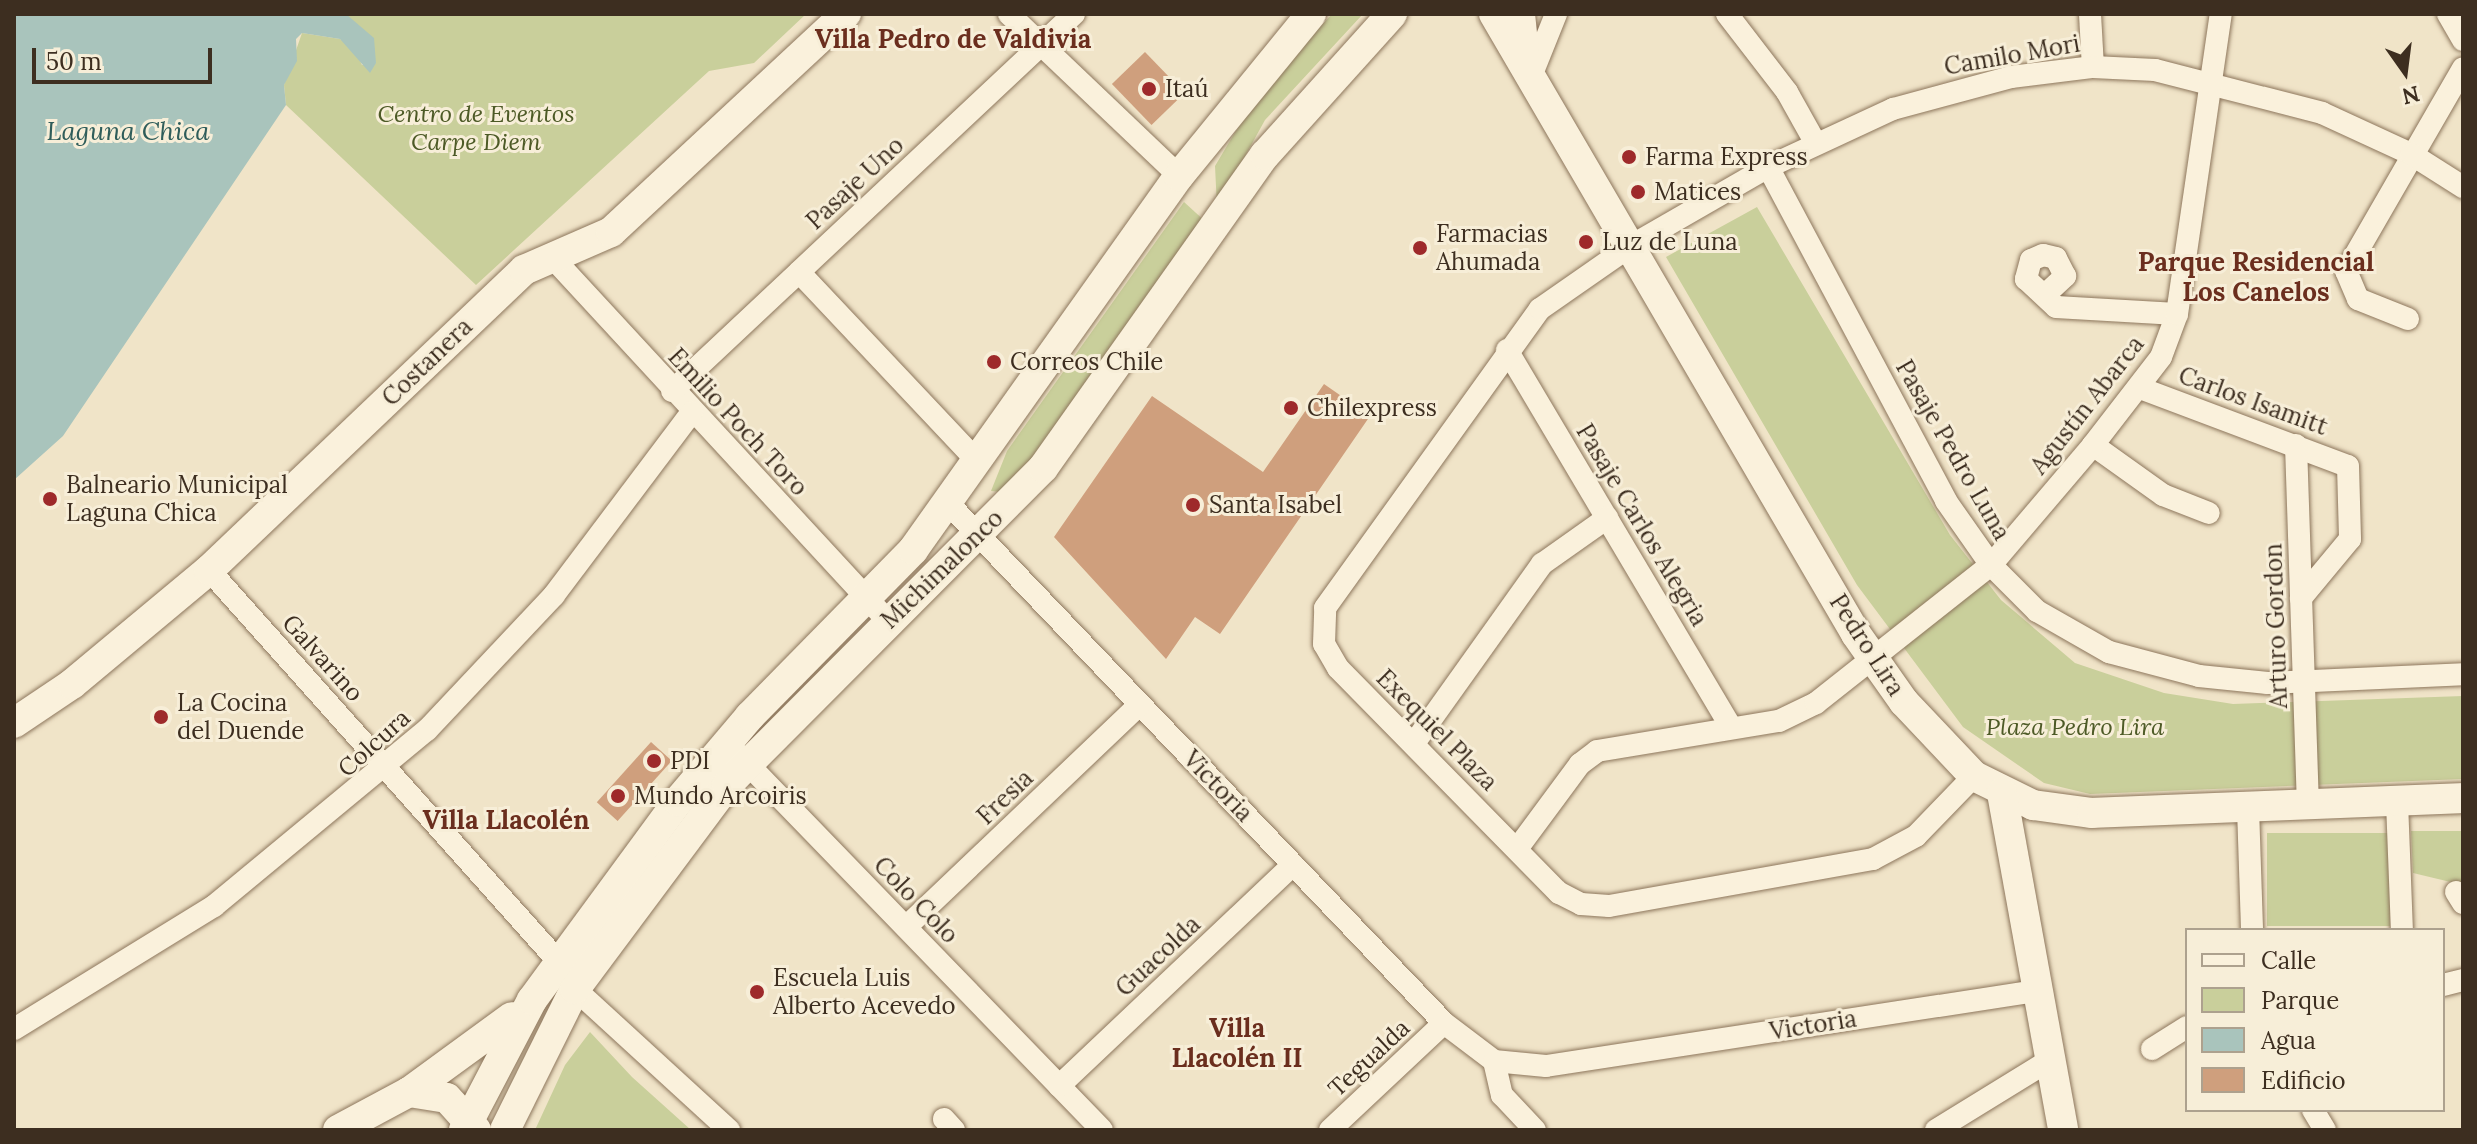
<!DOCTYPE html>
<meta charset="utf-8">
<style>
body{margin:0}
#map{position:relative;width:2477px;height:1144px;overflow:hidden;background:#f0e4c8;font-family:Lora,serif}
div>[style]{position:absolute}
.green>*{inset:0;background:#c9cf9b;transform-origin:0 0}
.water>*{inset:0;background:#a9c4bc}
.building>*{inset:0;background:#cf9f7d;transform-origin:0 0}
.roads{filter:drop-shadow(0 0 2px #8d765c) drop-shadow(0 0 2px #8d765c)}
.street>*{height:22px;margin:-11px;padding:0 11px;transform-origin:11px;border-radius:11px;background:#faf1dc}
.secondary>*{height:30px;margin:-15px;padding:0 15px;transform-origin:15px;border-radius:15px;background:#faf1dc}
.dots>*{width:22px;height:22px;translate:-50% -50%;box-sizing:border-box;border:4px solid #f7eed8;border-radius:50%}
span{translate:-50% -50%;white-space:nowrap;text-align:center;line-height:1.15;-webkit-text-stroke:6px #f7eed8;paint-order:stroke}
.street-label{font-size:24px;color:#3d2e20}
.poi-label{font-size:24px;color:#3d2e20}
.left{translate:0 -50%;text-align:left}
.park-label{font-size:24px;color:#4d5a26;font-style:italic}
.neighbourhood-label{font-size:26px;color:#6b2e1e;font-weight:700}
.water-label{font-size:26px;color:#2f5d5a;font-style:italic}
.frame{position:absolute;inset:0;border:16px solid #3d2e20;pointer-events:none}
.legend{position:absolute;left:2185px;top:928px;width:260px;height:184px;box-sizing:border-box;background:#f7eed8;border:2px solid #ada18e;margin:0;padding:10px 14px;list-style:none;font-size:24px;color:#3d2e20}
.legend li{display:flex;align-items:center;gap:16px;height:40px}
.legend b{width:40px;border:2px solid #ada18e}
.north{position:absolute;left:2365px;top:32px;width:80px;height:80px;-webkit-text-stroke:6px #f7eed8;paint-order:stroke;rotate:166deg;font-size:22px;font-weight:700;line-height:32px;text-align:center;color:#3d2e20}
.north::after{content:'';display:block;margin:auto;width:28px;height:36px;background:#3d2e20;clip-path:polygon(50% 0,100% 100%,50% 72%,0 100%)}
.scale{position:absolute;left:32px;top:48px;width:180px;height:36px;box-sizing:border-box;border:4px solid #3d2e20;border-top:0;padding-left:10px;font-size:24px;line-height:28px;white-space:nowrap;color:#3d2e20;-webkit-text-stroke:6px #f7eed8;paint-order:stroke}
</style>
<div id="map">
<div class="green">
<div style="clip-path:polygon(346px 14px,806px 14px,754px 63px,709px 71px,476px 285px,286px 105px,284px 85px,302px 33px,340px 39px,354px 48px,362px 65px,376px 63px)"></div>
<div style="clip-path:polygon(1332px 14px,1363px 14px,1265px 120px,1217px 207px,1215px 166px,1259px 92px)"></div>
<div style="clip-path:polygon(1184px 202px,1207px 223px,1044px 452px,1002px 492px,991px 491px,1007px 451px)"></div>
<div style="clip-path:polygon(1757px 207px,1950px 535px,2001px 600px,2075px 663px,2164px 693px,2233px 704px,2463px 696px,2463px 779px,2090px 794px,2044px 783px,1963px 727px,1857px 585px,1666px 257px)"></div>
<div style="clip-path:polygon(2411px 831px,2463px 831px,2463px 885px,2413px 873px)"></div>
<div style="left:2390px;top:833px;width:93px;height:123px;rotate:90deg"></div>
<div style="clip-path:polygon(590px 1032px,632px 1077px,691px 1130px,535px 1130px,565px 1065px)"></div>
</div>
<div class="water">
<div style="clip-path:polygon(14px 14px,346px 14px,374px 38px,376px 63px,370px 73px,340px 39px,302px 33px,296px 39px,297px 61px,284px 85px,286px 105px,63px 436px,14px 480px)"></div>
</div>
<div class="building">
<div style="left:1145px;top:52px;width:57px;height:46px;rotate:46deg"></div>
<div style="clip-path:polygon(1324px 384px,1370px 416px,1220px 634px,1195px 617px,1166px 659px,1054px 537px,1152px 396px,1263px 472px)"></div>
<div style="left:651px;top:742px;width:28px;height:81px;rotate:42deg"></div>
</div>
<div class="roads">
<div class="street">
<div style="left:1009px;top:14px;width:235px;rotate:43.6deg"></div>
<div style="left:1727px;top:14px;width:98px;rotate:52.4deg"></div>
<div style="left:1787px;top:92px;width:57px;rotate:60.8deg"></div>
<div style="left:2090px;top:14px;width:53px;rotate:86.8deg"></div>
<div style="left:2448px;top:14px;width:30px;rotate:60deg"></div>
<div style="left:1530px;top:79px;width:70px;rotate:-68.2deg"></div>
<div style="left:1768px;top:167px;width:378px;rotate:61.9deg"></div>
<div style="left:1946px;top:501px;width:78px;rotate:54.9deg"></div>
<div style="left:1991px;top:565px;width:65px;rotate:45deg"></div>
<div style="left:2037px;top:611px;width:83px;rotate:29.7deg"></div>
<div style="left:2109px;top:652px;width:93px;rotate:14.9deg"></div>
<div style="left:2199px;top:676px;width:69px;rotate:5.8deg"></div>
<div style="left:2268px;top:683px;width:195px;rotate:-2.6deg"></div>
<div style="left:552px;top:257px;width:495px;rotate:47.3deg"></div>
<div style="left:799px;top:272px;width:260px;rotate:46.7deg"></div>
<div style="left:2047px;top:293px;width:25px;rotate:-43deg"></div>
<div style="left:2065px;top:276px;width:20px;rotate:-117deg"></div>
<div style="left:2056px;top:258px;width:13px;rotate:-167deg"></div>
<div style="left:2043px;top:255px;width:13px;rotate:157deg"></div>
<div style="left:2031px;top:260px;width:20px;rotate:105deg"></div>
<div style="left:2026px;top:279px;width:41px;rotate:43deg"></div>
<div style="left:2056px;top:307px;width:121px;rotate:3.3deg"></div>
<div style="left:2408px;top:319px;width:54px;rotate:-158.2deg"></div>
<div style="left:2358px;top:299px;width:30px;rotate:-113deg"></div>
<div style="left:2346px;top:271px;width:234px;rotate:-60deg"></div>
<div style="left:1507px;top:350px;width:439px;rotate:59.3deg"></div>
<div style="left:2140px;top:388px;width:222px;rotate:20.6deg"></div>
<div style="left:2348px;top:466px;width:73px;rotate:88.4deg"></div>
<div style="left:2350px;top:539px;width:77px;rotate:129.7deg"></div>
<div style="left:672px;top:391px;width:551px;rotate:-43.16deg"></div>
<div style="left:2093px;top:445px;width:86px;rotate:35.5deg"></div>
<div style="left:2163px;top:495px;width:49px;rotate:21.4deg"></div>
<div style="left:2296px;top:445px;width:360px;rotate:88.1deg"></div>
<div style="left:948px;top:503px;width:719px;rotate:46.35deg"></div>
<div style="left:1444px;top:1023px;width:63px;rotate:37.2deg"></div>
<div style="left:1494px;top:1061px;width:52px;rotate:5.5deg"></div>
<div style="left:1546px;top:1066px;width:498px;rotate:-8.7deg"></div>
<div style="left:209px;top:570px;width:524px;rotate:48.25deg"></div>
<div style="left:1415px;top:742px;width:219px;rotate:-54.5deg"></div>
<div style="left:1542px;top:564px;width:80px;rotate:-35.3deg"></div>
<div style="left:738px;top:754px;width:523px;rotate:45.93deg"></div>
<div style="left:1974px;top:776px;width:83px;rotate:134deg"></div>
<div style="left:1916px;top:836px;width:49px;rotate:151.9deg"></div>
<div style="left:1873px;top:859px;width:268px;rotate:169.9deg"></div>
<div style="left:1609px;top:906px;width:28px;rotate:-176deg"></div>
<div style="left:1581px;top:904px;width:25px;rotate:-153deg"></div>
<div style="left:1559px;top:893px;width:315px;rotate:-134.5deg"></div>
<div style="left:1338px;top:668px;width:28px;rotate:-120deg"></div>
<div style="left:1324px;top:644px;width:36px;rotate:-88deg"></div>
<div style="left:1325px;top:608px;width:368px;rotate:-54.3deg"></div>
<div style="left:1540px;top:309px;width:108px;rotate:-34.9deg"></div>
<div style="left:1629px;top:247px;width:160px;rotate:-29.9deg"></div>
<div style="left:1768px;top:167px;width:138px;rotate:-24.9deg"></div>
<div style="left:1893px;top:109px;width:122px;rotate:-15.2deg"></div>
<div style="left:2011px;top:77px;width:83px;rotate:-7deg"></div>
<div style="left:2093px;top:67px;width:62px;rotate:2.8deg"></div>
<div style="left:2155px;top:70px;width:172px;rotate:14.4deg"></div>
<div style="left:2322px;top:113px;width:98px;rotate:24.7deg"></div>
<div style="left:2411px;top:154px;width:62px;rotate:32.4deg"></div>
<div style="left:2397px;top:802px;width:128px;rotate:87.8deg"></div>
<div style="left:2248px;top:808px;width:122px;rotate:88.1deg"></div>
<div style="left:1517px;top:849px;width:106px;rotate:-53.5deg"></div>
<div style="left:1580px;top:764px;width:21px;rotate:-37deg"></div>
<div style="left:1597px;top:751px;width:184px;rotate:-9.4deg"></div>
<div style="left:1779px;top:721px;width:41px;rotate:-25.9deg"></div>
<div style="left:1816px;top:703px;width:223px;rotate:-38.3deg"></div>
<div style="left:1991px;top:565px;width:157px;rotate:-49.6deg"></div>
<div style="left:2093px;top:445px;width:111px;rotate:-52.3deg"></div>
<div style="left:2161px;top:357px;width:46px;rotate:-69.6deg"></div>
<div style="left:2177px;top:314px;width:303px;rotate:-81.7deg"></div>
<div style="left:2456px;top:892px;width:13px;rotate:58deg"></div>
<div style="left:906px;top:927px;width:323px;rotate:-43.6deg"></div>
<div style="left:2443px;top:985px;width:21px;rotate:-14deg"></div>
<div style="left:575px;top:989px;width:209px;rotate:42.5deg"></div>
<div style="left:14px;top:1029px;width:235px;rotate:-31.6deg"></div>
<div style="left:214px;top:906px;width:276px;rotate:-39.6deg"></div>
<div style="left:427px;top:730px;width:185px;rotate:-46.7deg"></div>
<div style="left:554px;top:595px;width:229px;rotate:-53deg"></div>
<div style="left:2152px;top:1049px;width:41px;rotate:-32.2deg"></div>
<div style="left:1494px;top:1061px;width:35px;rotate:77deg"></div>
<div style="left:1502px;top:1095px;width:48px;rotate:46.7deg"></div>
<div style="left:1059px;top:1086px;width:322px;rotate:-43.4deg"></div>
<div style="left:2313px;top:1110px;width:23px;rotate:59deg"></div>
<div style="left:944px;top:1119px;width:15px;rotate:48deg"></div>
<div style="left:1330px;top:1130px;width:156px;rotate:-43.2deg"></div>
<div style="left:1936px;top:1130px;width:134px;rotate:-31.6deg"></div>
</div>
<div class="secondary">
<div style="left:1494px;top:14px;width:718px;rotate:59.72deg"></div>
<div style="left:1856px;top:634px;width:83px;rotate:54.8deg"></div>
<div style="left:1904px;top:702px;width:102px;rotate:46.6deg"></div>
<div style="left:1974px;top:776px;width:66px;rotate:26.2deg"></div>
<div style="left:2033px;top:805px;width:60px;rotate:7.7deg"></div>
<div style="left:2092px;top:813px;width:371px;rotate:-2.3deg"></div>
<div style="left:1520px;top:14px;width:48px;rotate:84.1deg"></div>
<div style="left:14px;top:723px;width:70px;rotate:-33.9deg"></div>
<div style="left:72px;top:684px;width:178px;rotate:-39.8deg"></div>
<div style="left:209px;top:570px;width:435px;rotate:-43.6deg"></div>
<div style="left:524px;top:270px;width:95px;rotate:-23.6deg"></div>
<div style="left:611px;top:232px;width:321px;rotate:-42.9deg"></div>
<div style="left:2002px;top:793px;width:342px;rotate:79.7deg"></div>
<div style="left:409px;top:1092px;width:38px;rotate:9deg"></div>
<div style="left:447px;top:1098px;width:43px;rotate:47.8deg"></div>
<div style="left:338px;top:1130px;width:81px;rotate:-28.2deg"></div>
<div style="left:409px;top:1092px;width:127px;rotate:-36.1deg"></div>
<div style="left:464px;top:1130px;width:147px;rotate:-62.4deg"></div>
<div style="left:532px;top:1000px;width:247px;rotate:-53.7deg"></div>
<div style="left:678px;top:801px;width:111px;rotate:-49.7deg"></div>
<div style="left:750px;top:716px;width:233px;rotate:-45.5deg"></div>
<div style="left:913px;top:550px;width:459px;rotate:-54.6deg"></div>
<div style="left:1179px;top:176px;width:209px;rotate:-50.8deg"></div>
<div style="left:505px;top:1130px;width:157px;rotate:-63.6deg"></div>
<div style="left:575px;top:989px;width:254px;rotate:-53.3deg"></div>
<div style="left:727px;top:785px;width:448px;rotate:-45.1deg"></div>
<div style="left:1043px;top:468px;width:384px;rotate:-54.7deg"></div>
<div style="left:1265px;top:155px;width:190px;rotate:-48deg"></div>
</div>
</div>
<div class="dots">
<div style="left:1149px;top:89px;background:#9e2a2b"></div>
<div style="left:1629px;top:157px;background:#9e2a2b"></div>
<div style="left:1638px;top:192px;background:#9e2a2b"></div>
<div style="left:1586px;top:242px;background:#9e2a2b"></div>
<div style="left:1420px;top:248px;background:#9e2a2b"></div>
<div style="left:994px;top:362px;background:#9e2a2b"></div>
<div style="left:1291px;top:408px;background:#9e2a2b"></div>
<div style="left:50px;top:499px;background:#9e2a2b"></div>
<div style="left:1193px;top:505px;background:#9e2a2b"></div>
<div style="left:161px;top:717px;background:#9e2a2b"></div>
<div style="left:654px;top:761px;background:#9e2a2b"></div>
<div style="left:618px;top:796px;background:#9e2a2b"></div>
<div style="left:757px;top:992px;background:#9e2a2b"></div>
</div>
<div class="street-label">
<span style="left:2012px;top:55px;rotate:-10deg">Camilo Mori</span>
<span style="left:855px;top:183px;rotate:-43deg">Pasaje Uno</span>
<span style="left:427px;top:362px;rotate:-44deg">Costanera</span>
<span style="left:2253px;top:401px;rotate:20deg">Carlos Isamitt</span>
<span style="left:2087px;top:405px;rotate:-52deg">Agustín Abarca</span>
<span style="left:738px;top:422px;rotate:47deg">Emilio Poch Toro</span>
<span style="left:1953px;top:450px;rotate:60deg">Pasaje Pedro Luna</span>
<span style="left:1642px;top:525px;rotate:59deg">Pasaje Carlos Alegria</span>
<span style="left:942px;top:569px;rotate:-44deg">Michimalonco</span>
<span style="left:2276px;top:626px;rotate:-92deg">Arturo Gordon</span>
<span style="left:1867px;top:645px;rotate:57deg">Pedro Lira</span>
<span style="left:323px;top:658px;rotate:48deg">Galvarino</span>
<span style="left:1437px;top:730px;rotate:45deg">Exequiel Plaza</span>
<span style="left:374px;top:743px;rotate:-42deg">Colcura</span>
<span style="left:1218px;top:786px;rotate:46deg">Victoria</span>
<span style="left:1005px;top:797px;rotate:-44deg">Fresia</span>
<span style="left:916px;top:900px;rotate:46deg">Colo Colo</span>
<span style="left:1158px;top:956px;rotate:-43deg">Guacolda</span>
<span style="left:1813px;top:1025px;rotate:-9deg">Victoria</span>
<span style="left:1369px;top:1058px;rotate:-43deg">Tegualda</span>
</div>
<div class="poi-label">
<span class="left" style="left:1165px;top:89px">Itaú</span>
<span class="left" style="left:1645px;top:157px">Farma Express</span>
<span class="left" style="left:1654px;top:192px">Matices</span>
<span class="left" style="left:1436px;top:248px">Farmacias<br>Ahumada</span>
<span class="left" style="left:1602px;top:242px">Luz de Luna</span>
<span class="left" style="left:1010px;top:362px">Correos Chile</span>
<span class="left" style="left:1307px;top:408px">Chilexpress</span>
<span class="left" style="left:66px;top:499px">Balneario Municipal<br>Laguna Chica</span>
<span class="left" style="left:1209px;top:505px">Santa Isabel</span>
<span class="left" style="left:177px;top:717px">La Cocina<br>del Duende</span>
<span class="left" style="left:670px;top:761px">PDI</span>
<span class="left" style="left:634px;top:796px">Mundo Arcoiris</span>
<span class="left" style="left:773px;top:992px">Escuela Luis<br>Alberto Acevedo</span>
</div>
<div class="park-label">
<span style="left:476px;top:128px">Centro de Eventos<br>Carpe Diem</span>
<span style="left:2075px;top:727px">Plaza Pedro Lira</span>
</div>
<div class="neighbourhood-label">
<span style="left:953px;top:39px">Villa Pedro de Valdivia</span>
<span style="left:2256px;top:277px">Parque Residencial<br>Los Canelos</span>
<span style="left:506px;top:820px">Villa Llacolén</span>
<span style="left:1237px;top:1043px">Villa<br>Llacolén II</span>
</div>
<div class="water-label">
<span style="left:128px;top:131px">Laguna Chica</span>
</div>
<div class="frame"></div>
<ul class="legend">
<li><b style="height:10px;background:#faf1dc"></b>Calle</li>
<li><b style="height:22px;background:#c9cf9b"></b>Parque</li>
<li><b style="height:22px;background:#a9c4bc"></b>Agua</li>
<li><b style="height:22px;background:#cf9f7d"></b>Edificio</li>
</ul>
<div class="north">N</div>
<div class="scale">50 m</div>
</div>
